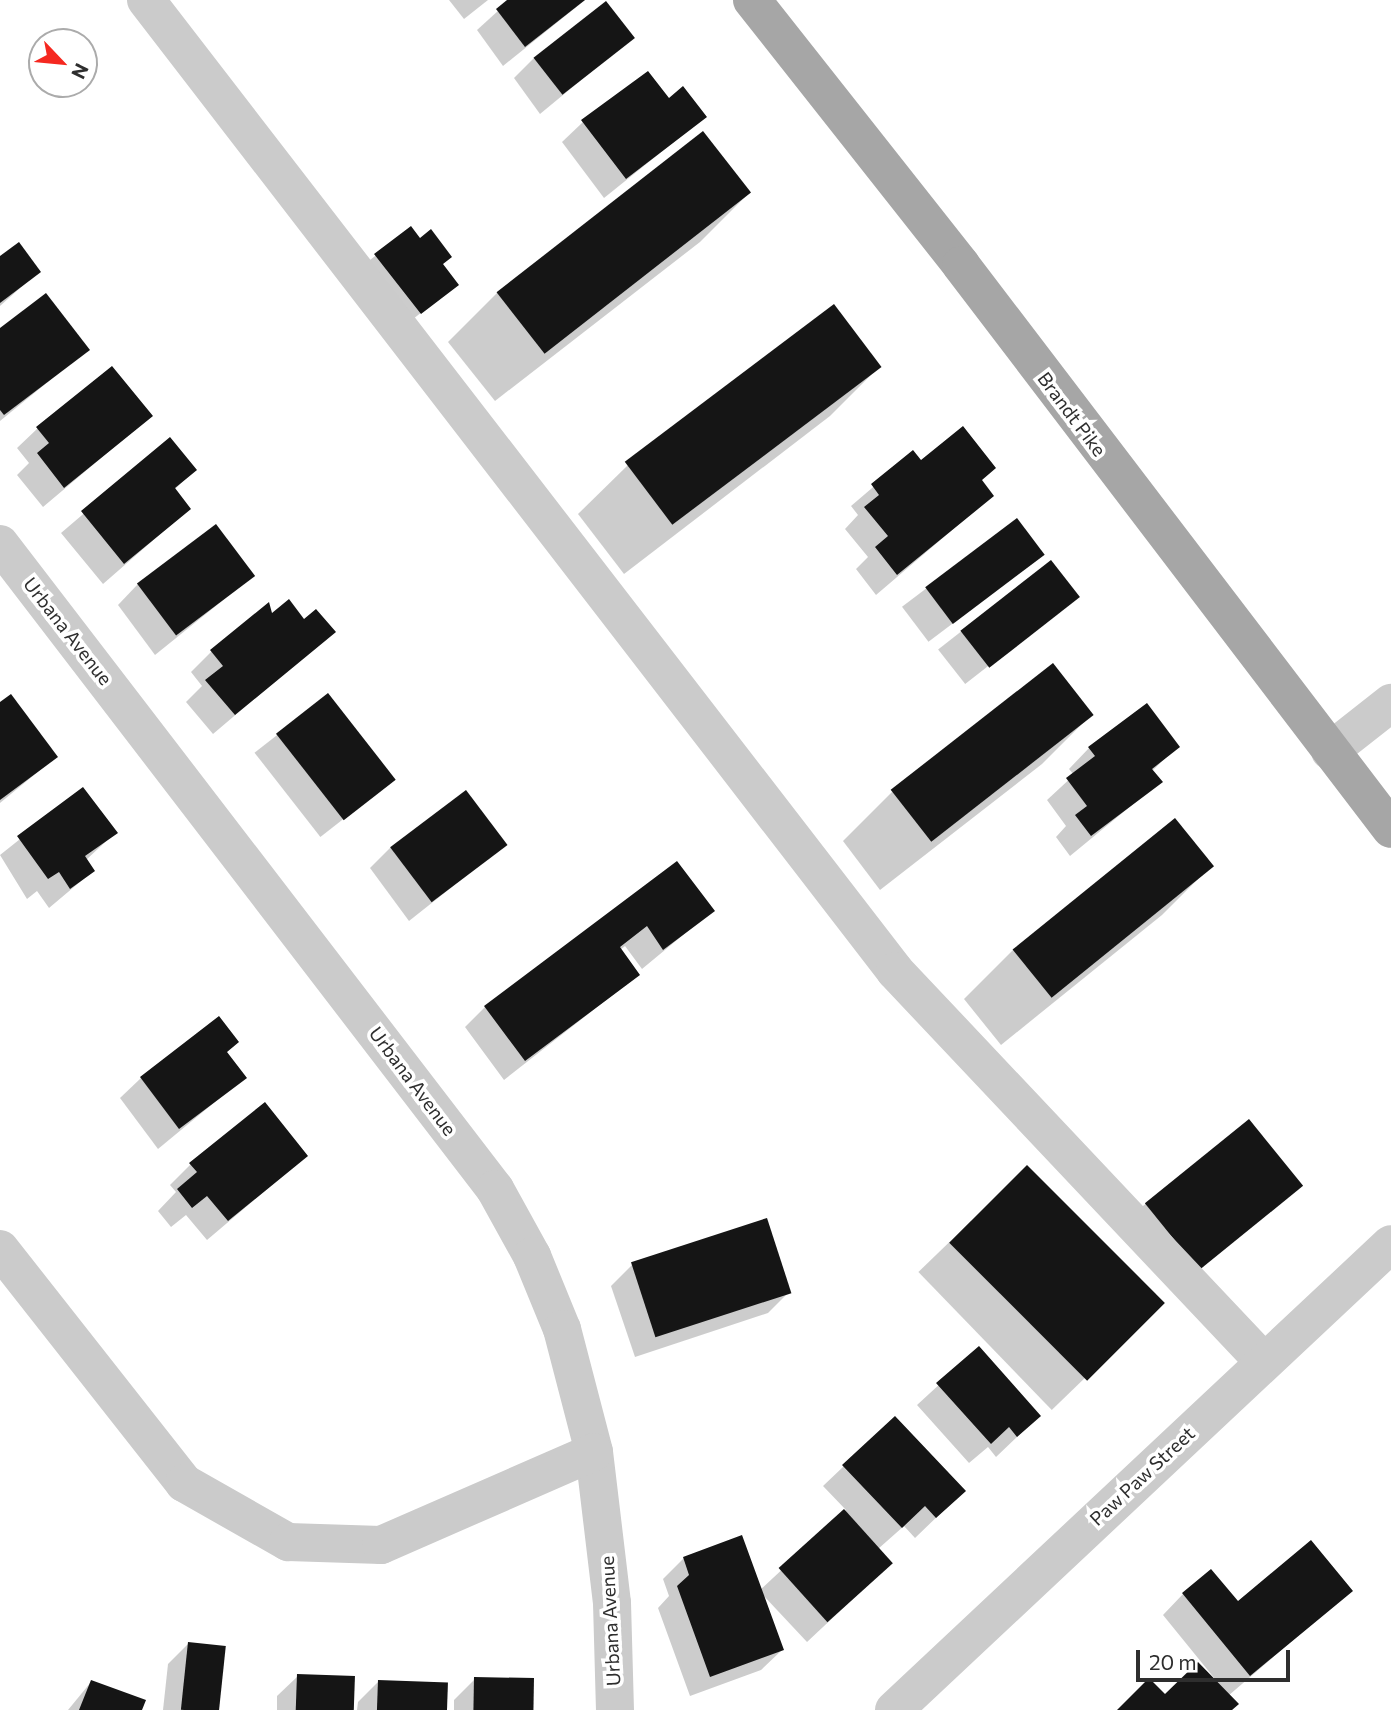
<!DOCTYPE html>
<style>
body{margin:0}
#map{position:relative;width:1391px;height:1710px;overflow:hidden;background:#fff;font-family:Commissioner,sans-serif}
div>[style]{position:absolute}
.shadow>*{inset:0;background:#0003;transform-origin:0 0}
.building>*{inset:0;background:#151515;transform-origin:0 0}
.minor>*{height:38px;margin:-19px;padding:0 19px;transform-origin:19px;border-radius:19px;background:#cbcbcb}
.major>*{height:38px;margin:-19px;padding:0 19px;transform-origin:19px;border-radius:19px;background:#a6a6a6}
span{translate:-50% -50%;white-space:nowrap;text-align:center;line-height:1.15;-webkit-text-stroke:7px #fff;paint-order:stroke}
.street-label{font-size:19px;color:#2e2e2e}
.north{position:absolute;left:28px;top:28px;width:70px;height:70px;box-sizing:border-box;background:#fff;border:2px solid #ababab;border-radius:50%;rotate:116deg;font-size:19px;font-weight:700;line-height:28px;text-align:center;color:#2e2e2e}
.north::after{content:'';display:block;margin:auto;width:24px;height:32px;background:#f52820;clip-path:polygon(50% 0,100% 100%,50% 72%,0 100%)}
.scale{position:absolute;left:1136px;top:1650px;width:154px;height:32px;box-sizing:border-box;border:4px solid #2e2e2e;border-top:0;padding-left:9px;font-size:21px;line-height:24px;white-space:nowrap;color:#2e2e2e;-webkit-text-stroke:5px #fff;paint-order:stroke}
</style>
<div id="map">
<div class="shadow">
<div style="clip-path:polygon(449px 0,488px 0,464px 19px)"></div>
<div style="clip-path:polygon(510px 0,585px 0,503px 66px,477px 30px)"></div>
<div style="clip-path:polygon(632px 38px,540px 114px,514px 78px,534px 58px)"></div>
<div style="clip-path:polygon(669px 100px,705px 117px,604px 198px,562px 142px,583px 122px)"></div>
<div style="clip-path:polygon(749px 193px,700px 242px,495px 401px,448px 342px,497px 293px)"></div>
<div style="left:411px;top:228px;width:73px;height:74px;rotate:52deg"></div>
<div style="clip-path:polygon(0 258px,38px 272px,0 306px)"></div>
<div style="clip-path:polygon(833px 307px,879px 367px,830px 416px,624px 574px,578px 514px,627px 466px)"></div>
<div style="clip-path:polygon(0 330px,87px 350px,0 421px)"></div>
<div style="clip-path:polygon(151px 416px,43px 507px,17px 475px,29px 463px,17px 448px,38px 428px)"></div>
<div style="clip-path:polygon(170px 440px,195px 470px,174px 490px,189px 509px,103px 584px,61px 533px)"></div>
<div style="clip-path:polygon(913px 453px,921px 463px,980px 481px,992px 496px,876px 595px,856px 569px,868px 557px,845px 529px,858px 515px,851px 506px)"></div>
<div style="left:1017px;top:520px;width:44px;height:144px;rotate:53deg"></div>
<div style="left:1050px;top:562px;width:44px;height:142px;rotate:52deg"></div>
<div style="clip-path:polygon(253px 576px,155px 655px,118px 605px,138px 584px)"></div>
<div style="clip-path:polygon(271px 616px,333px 632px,213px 734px,186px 702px,202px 686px,191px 672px,212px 651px)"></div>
<div style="left:327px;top:696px;width:107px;height:92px;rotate:52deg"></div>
<div style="clip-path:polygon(0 704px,56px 757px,0 803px)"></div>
<div style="clip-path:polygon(1091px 715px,1042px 764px,880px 890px,843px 841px,892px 792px)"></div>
<div style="clip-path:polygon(1177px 747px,1152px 771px,1160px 782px,1070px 856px,1056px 837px,1066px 826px,1047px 800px,1074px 775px,1069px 769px,1089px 748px)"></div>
<div style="clip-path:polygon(83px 789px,115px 833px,86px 860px,93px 871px,49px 908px,37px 891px,27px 899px,0 855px)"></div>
<div style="clip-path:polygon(505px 845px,409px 921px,370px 868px,390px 848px)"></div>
<div style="clip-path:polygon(677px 864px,712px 911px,642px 969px,625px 946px,620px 950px,638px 975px,504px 1080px,465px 1027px,485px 1007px)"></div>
<div style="clip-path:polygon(1211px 866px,1162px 915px,1001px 1045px,964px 999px,1013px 950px)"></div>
<div style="clip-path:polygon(226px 1053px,244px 1078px,158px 1149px,120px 1098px,141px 1078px)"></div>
<div style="left:1248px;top:1121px;width:84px;height:161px;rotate:51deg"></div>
<div style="clip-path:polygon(306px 1156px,207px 1240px,186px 1215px,171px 1227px,158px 1211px,176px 1192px,170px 1185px,191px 1164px)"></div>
<div style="left:1027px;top:1167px;width:192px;height:151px;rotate:46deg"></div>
<div style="clip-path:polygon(632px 1265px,789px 1292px,768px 1313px,635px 1357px,611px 1286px)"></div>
<div style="clip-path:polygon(979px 1348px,1039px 1416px,996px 1457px,988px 1447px,969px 1463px,917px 1405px)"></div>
<div style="clip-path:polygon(844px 1466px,943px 1511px,915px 1538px,904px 1526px,878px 1549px,870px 1583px,807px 1642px,761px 1593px,782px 1650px,761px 1670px,690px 1696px,658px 1608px,669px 1596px,663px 1579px,684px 1558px,760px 1590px,846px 1510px,823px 1486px)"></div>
<div style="clip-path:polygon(1350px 1591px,1228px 1696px,1230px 1710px,1119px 1710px,1215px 1679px,1163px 1615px,1183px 1594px,1238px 1604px)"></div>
<div style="clip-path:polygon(188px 1644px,217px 1710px,163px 1710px,168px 1664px)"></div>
<div style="clip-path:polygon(298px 1676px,352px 1710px,277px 1710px,277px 1696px)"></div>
<div style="clip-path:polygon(475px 1679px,531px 1710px,454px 1710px,454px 1700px)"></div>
<div style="clip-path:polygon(91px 1682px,141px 1710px,68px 1710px)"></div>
<div style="clip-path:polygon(378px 1682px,446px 1710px,357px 1710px,358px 1702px)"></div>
</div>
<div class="building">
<div style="clip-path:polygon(507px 0,585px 0,525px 47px,496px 9px)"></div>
<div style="left:606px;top:1px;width:47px;height:92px;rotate:52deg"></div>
<div style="clip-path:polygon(648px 71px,669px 98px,683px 86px,707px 117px,626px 179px,581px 120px)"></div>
<div style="left:703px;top:131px;width:78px;height:262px;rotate:52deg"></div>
<div style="clip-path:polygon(411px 226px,420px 238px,431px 229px,452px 257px,443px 264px,459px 285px,421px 314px,374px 254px)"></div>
<div style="clip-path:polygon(19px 242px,41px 272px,0 303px,0 256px)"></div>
<div style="clip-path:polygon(46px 293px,90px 350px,4px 415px,0 410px,0 328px)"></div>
<div style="left:834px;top:304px;width:79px;height:262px;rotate:53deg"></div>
<div style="clip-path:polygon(112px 366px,153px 416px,64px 488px,37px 453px,49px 443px,36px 427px)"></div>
<div style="clip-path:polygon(963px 426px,996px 468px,982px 480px,994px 496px,897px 575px,875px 547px,888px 536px,864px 507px,879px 495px,871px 484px,913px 450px,921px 460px)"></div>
<div style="clip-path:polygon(170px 437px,197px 470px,175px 488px,191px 509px,124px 564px,81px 511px)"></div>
<div style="left:1017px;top:518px;width:46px;height:115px;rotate:53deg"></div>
<div style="left:216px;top:524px;width:65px;height:99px;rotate:53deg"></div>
<div style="left:1051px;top:560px;width:47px;height:115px;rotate:52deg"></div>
<div style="clip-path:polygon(289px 599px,304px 619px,316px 609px,336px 632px,235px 715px,205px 680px,223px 666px,210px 650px,269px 602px,272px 613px)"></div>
<div style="left:1053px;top:663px;width:66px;height:206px;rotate:52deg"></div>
<div style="left:328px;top:693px;width:110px;height:66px;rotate:52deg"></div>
<div style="clip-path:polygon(11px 694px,58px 757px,0 800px,0 702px)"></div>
<div style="clip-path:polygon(1147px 703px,1180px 747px,1152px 769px,1163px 782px,1091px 836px,1075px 815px,1087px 806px,1066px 778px,1095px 756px,1088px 747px)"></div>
<div style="clip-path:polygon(83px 787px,118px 833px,85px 856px,95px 871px,70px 889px,59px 872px,48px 879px,17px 836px)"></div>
<div style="left:466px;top:790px;width:69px;height:95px;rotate:53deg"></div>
<div style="left:1175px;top:818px;width:62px;height:209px;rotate:51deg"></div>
<div style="clip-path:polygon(677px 861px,715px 911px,663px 950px,647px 926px,620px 947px,640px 975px,525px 1061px,484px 1006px)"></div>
<div style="clip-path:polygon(219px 1016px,239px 1042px,227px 1052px,247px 1078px,179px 1129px,140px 1077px)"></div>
<div style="clip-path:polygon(265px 1102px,308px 1156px,228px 1221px,207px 1196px,192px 1208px,177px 1189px,197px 1172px,189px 1163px)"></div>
<div style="left:1249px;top:1119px;width:86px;height:134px;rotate:51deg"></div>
<div style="left:1027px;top:1165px;width:195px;height:110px;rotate:45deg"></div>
<div style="left:767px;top:1218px;width:79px;height:143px;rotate:72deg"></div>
<div style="clip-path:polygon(979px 1346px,1041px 1416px,1017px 1437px,1009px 1427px,991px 1444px,936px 1383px)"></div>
<div style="clip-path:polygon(895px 1416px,966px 1491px,936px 1518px,925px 1506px,902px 1528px,842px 1465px)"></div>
<div style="left:844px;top:1509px;width:73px;height:88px;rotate:48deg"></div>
<div style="clip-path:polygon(742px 1535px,784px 1650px,710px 1677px,677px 1586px,689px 1575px,683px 1557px)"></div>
<div style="clip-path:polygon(1311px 1540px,1353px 1591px,1250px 1676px,1182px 1593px,1211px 1569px,1238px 1601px)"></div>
<div style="left:188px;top:1642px;width:38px;height:68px;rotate:6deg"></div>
<div style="clip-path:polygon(1198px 1662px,1239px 1704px,1232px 1710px,1117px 1710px,1149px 1678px,1165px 1694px)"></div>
<div style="left:297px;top:1674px;width:58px;height:36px;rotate:2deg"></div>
<div style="left:474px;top:1677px;width:60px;height:33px;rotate:1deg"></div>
<div style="clip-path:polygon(91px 1680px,146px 1700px,142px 1710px,79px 1710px)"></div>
<div style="left:378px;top:1680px;width:70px;height:30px;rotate:2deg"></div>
</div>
<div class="minor">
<div style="left:146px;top:0;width:1226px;rotate:52.35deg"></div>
<div style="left:895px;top:971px;width:536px;rotate:46.66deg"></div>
<div style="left:0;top:544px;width:813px;rotate:52.5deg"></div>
<div style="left:495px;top:1189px;width:77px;rotate:61.1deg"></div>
<div style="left:532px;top:1256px;width:79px;rotate:67.7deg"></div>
<div style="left:562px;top:1329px;width:127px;rotate:75.4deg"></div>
<div style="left:594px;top:1452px;width:152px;rotate:83.2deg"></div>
<div style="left:612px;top:1603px;width:107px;rotate:88.4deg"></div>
<div style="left:1330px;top:751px;width:78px;rotate:-38.2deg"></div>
<div style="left:0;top:1249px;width:298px;rotate:51.8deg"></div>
<div style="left:184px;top:1483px;width:120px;rotate:29.6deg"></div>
<div style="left:288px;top:1542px;width:93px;rotate:1.8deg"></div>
<div style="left:381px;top:1545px;width:232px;rotate:-23.6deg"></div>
<div style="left:894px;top:1710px;width:681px;rotate:-43.16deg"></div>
</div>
<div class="major">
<div style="left:752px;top:0;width:337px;rotate:51.7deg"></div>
<div style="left:961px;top:265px;width:709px;rotate:52.68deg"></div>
</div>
<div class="street-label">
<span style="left:1072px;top:414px;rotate:53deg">Brandt Pike</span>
<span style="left:68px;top:631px;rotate:52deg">Urbana Avenue</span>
<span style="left:413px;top:1081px;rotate:53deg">Urbana Avenue</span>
<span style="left:1142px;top:1476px;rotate:-43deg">Paw Paw Street</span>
<span style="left:610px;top:1621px;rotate:-93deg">Urbana Avenue</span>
</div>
<div class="north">N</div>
<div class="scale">20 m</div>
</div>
